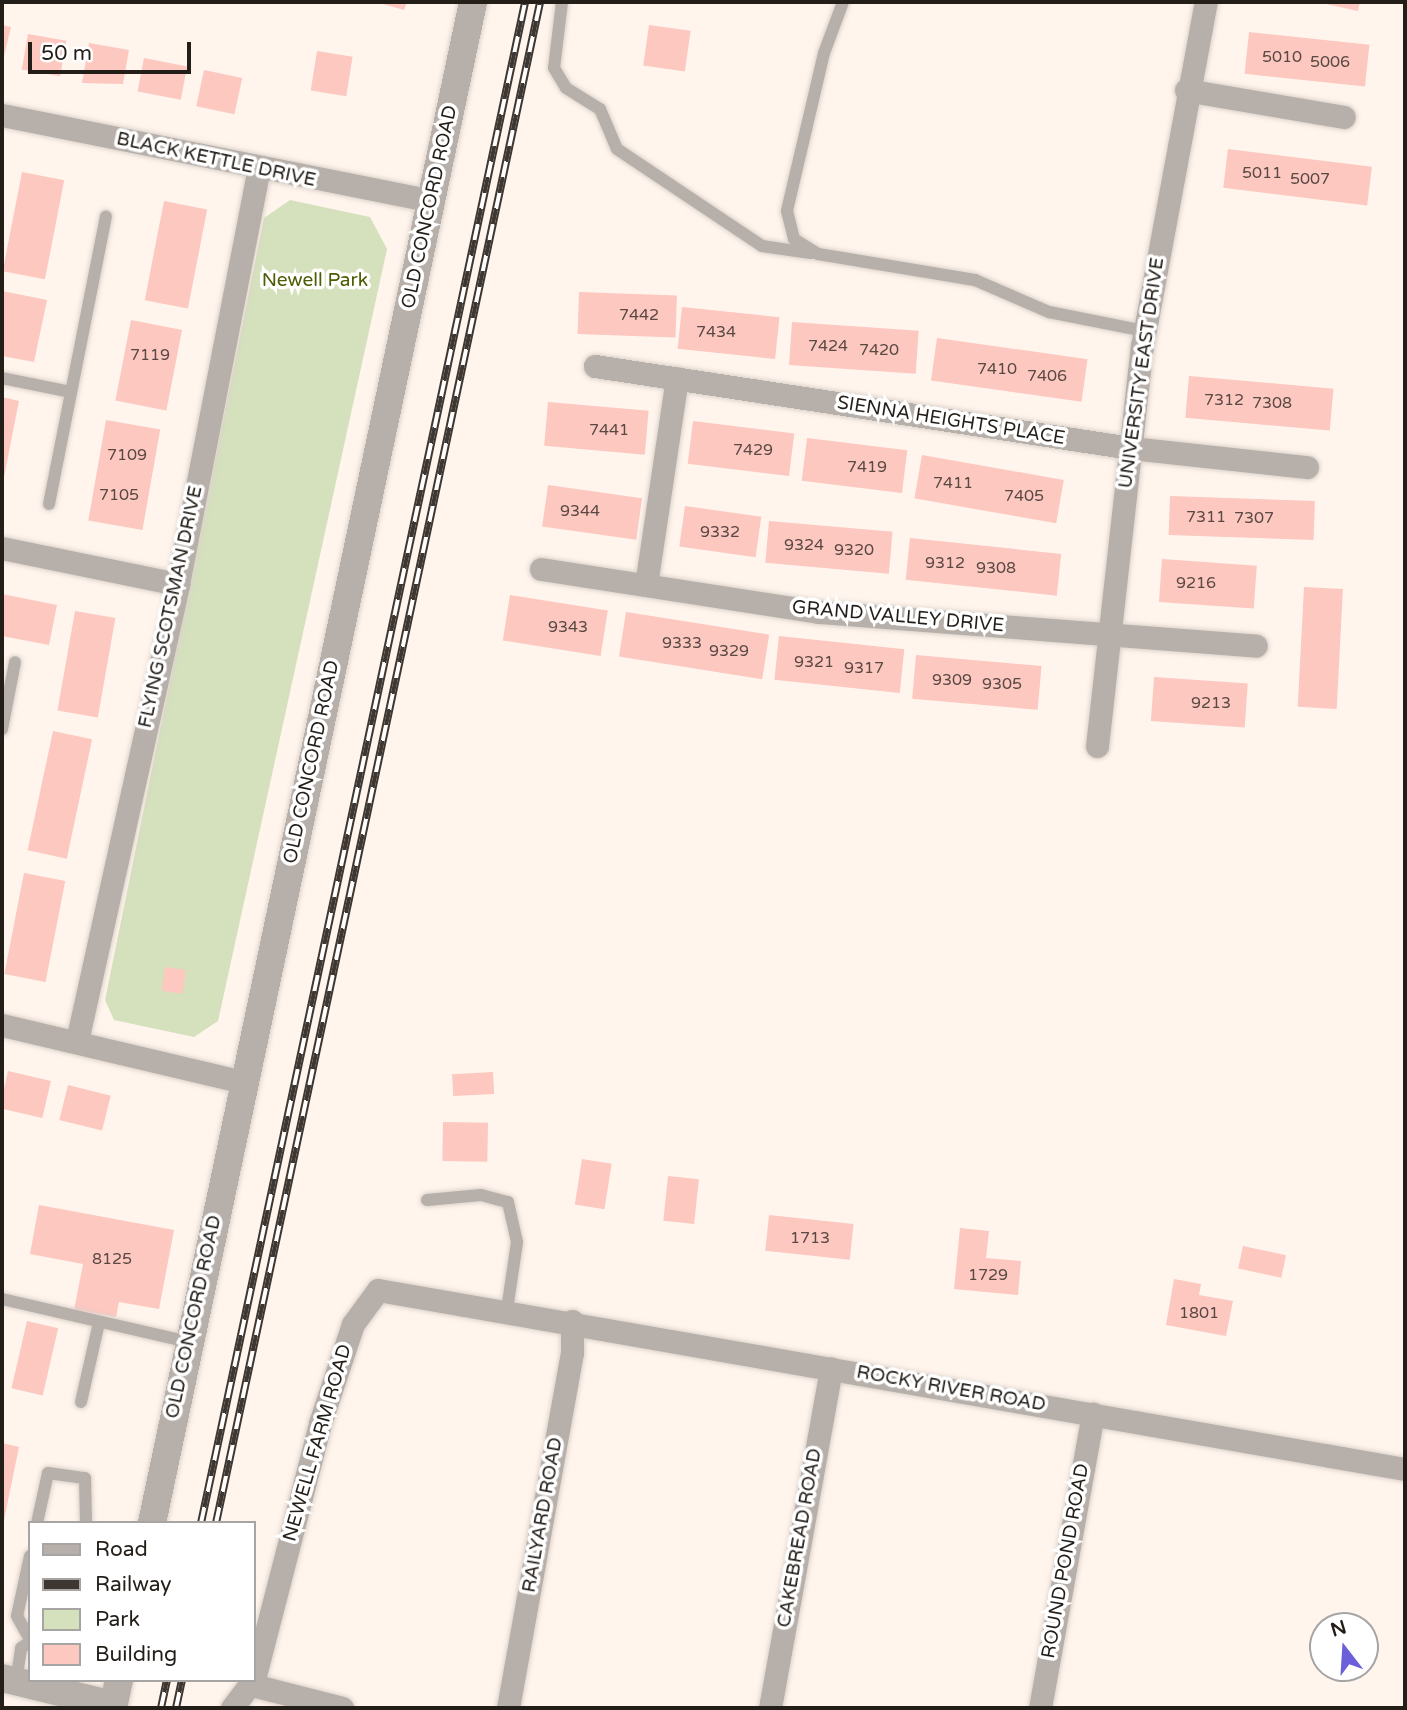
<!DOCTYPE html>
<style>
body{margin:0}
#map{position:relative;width:1407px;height:1710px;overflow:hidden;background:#fff5ed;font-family:"Varela Round",sans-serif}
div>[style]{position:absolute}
.green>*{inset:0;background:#d5e0bd}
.building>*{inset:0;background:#fcc8c0;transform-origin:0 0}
.roads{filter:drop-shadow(0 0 2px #dcd3cb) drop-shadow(0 0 2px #dcd3cb)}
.service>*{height:12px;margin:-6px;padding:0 6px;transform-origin:6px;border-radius:6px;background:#b7afaa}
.minor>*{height:23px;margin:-11.5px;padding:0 11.5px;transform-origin:11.5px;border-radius:11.5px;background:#b7afaa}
.tertiary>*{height:28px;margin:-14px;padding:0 14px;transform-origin:14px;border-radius:14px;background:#b7afaa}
.rail>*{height:8px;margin-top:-4px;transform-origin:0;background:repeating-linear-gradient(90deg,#fff 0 16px,#3d3631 0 32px);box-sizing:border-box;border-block:2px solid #3d3631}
span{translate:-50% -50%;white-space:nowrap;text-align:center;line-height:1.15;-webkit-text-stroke:7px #fff;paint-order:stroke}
.number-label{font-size:16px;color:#5a4843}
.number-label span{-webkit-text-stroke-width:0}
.street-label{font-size:19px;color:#241e19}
.park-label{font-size:19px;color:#4c5d03}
.frame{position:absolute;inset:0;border:4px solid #241e19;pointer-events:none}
.legend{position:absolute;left:28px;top:1521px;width:228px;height:161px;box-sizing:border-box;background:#fff;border:2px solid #a7a5a3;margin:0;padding:9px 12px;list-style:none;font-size:21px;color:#241e19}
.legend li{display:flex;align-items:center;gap:14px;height:35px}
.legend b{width:35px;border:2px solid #a7a5a3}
.north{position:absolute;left:1309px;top:1612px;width:70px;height:70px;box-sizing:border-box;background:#fff;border:2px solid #a7a5a3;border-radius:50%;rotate:343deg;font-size:19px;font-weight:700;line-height:28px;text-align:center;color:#241e19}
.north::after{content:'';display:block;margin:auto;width:24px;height:32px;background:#6c60da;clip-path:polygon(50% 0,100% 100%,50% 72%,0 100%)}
.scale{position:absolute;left:28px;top:42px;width:163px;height:32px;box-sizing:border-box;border:4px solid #241e19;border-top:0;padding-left:9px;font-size:21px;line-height:24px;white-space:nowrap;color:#241e19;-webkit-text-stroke:5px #fff;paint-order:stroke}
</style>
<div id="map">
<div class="green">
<div style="clip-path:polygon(290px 200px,370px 217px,387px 249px,218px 1021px,194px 1037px,114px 1020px,105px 1000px,264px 218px)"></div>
</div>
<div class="building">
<div style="clip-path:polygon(376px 2px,407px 2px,404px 10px)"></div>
<div style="clip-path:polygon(1317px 2px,1360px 2px,1358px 11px)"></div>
<div style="clip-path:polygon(2px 25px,11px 27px,3px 60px,2px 59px)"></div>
<div style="left:649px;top:25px;width:42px;height:41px;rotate:8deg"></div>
<div style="left:1249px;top:32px;width:121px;height:42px;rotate:6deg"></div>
<div style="left:28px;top:34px;width:39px;height:36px;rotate:10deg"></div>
<div style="clip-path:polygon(89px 43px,129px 50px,123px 84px,82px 83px)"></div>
<div style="left:317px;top:51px;width:36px;height:40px;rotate:9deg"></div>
<div style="left:144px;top:58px;width:44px;height:34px;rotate:11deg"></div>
<div style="left:204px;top:70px;width:39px;height:37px;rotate:12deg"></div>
<div style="left:1228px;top:149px;width:145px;height:39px;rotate:7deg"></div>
<div style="left:22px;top:172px;width:43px;height:101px;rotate:11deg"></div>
<div style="left:164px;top:201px;width:44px;height:101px;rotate:11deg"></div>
<div style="clip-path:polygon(2px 291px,47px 300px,34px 362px,2px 356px)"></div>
<div style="left:579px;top:292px;width:98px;height:42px;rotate:2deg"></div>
<div style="left:682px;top:307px;width:98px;height:42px;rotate:6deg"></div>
<div style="left:131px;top:320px;width:52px;height:82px;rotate:11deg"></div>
<div style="left:792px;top:322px;width:127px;height:43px;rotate:4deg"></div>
<div style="left:937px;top:338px;width:152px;height:43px;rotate:8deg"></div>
<div style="left:1189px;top:376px;width:145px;height:42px;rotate:5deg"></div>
<div style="clip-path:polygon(2px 397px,19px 401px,3px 482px,2px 482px)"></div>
<div style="left:548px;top:402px;width:101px;height:44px;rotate:5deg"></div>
<div style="left:106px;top:420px;width:55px;height:102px;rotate:10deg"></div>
<div style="left:693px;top:421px;width:102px;height:43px;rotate:7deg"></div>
<div style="left:807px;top:438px;width:101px;height:43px;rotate:7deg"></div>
<div style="left:922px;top:455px;width:144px;height:44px;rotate:10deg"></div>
<div style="left:548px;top:485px;width:95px;height:42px;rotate:8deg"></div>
<div style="left:1170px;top:496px;width:145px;height:39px;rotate:2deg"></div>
<div style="left:685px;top:506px;width:77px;height:41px;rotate:8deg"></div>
<div style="left:769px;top:521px;width:124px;height:42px;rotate:5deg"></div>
<div style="left:910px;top:538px;width:152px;height:42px;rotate:6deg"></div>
<div style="left:1162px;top:559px;width:95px;height:43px;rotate:4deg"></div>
<div style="left:1304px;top:587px;width:39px;height:120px;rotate:3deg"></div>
<div style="clip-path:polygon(2px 594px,57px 605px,49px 645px,2px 636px)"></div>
<div style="left:510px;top:595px;width:99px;height:46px;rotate:9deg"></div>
<div style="left:75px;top:611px;width:41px;height:101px;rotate:10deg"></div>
<div style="left:626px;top:612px;width:145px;height:45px;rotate:9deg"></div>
<div style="left:779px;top:636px;width:126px;height:44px;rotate:6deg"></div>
<div style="left:916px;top:655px;width:126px;height:44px;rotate:5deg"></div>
<div style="left:1154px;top:677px;width:94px;height:44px;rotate:4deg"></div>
<div style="left:53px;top:731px;width:40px;height:122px;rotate:12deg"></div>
<div style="left:24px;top:873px;width:42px;height:103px;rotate:11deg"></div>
<div style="left:165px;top:967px;width:21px;height:24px;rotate:8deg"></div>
<div style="left:8px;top:1071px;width:44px;height:38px;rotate:13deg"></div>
<div style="left:493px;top:1072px;width:22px;height:41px;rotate:87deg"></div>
<div style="left:68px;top:1085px;width:44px;height:36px;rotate:14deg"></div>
<div style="left:443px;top:1122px;width:45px;height:39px;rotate:1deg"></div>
<div style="left:582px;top:1159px;width:30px;height:46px;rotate:9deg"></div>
<div style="left:668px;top:1176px;width:31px;height:45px;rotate:6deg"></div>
<div style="clip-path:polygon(39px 1205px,174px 1230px,159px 1309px,119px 1302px,116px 1317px,74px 1310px,83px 1264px,30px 1254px)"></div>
<div style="left:769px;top:1215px;width:85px;height:36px;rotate:6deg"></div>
<div style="clip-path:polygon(960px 1228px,989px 1231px,986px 1258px,1021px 1261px,1018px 1295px,954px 1289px)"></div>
<div style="left:1243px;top:1246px;width:44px;height:23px;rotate:12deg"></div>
<div style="clip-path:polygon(1174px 1279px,1201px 1284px,1199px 1295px,1233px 1301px,1226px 1336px,1166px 1325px)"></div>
<div style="left:27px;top:1321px;width:32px;height:69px;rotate:13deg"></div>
<div style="clip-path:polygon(2px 1443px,19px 1447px,3px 1525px,2px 1525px)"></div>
</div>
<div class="roads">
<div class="service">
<div style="left:562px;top:2px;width:66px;rotate:96.9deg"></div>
<div style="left:554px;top:68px;width:23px;rotate:59deg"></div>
<div style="left:566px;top:88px;width:40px;rotate:32deg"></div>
<div style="left:600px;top:109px;width:43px;rotate:67deg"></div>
<div style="left:617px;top:149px;width:174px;rotate:33.8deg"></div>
<div style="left:762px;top:246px;width:49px;rotate:8.3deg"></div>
<div style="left:843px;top:2px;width:54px;rotate:110.4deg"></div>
<div style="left:824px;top:53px;width:162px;rotate:103.2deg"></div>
<div style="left:787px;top:211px;width:29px;rotate:76deg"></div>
<div style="left:794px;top:239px;width:28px;rotate:32deg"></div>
<div style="left:818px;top:254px;width:159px;rotate:9.4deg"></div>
<div style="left:975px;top:280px;width:81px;rotate:23.4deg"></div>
<div style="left:1049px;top:312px;width:98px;rotate:11.2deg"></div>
<div style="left:2px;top:378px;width:70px;rotate:11.5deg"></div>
<div style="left:49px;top:504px;width:293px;rotate:-78.8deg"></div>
<div style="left:2px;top:729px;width:68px;rotate:-79deg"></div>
<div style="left:427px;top:1200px;width:54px;rotate:-5.3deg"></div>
<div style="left:481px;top:1195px;width:28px;rotate:15deg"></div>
<div style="left:508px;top:1202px;width:41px;rotate:77.3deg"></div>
<div style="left:517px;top:1242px;width:69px;rotate:98.4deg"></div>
<div style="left:2px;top:1299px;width:191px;rotate:13deg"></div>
<div style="left:81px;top:1402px;width:81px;rotate:-77.2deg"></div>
<div style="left:37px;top:1523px;width:51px;rotate:-77.6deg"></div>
<div style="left:48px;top:1473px;width:37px;rotate:8deg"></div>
<div style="left:85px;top:1478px;width:45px;rotate:88.7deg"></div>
<div style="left:30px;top:1556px;width:61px;rotate:102.2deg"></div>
<div style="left:17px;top:1616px;width:26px;rotate:61deg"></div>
<div style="left:16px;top:1681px;width:33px;rotate:-81deg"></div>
<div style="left:21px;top:1648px;width:11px;rotate:-34deg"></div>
</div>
<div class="minor">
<div style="left:1186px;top:90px;width:160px;rotate:9.7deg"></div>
<div style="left:2px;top:115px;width:438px;rotate:11.3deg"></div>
<div style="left:595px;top:366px;width:542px;rotate:8.7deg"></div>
<div style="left:1131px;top:448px;width:177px;rotate:6.2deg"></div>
<div style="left:2px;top:548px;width:180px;rotate:11.6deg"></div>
<div style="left:541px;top:569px;width:281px;rotate:8.8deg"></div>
<div style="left:819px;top:612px;width:438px;rotate:4.4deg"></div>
<div style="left:646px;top:585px;width:209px;rotate:-81.5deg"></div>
<div style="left:1097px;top:746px;width:403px;rotate:-83.6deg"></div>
<div style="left:1142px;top:346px;width:350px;rotate:-79.5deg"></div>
<div style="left:2px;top:1025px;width:249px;rotate:13.3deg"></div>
<div style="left:77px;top:1041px;width:468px;rotate:-77.5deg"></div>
<div style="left:178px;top:584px;width:421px;rotate:-79deg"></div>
<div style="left:254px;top:1679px;width:264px;rotate:-75.5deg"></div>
<div style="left:320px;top:1423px;width:104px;rotate:-71.6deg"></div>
<div style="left:353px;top:1324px;width:42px;rotate:-53.7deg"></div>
<div style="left:378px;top:1290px;width:1042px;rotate:9.89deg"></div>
<div style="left:252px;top:1685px;width:93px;rotate:14.3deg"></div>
<div style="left:232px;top:1708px;width:35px;rotate:-53deg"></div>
<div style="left:508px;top:1708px;width:361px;rotate:-79.8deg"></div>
<div style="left:572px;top:1353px;width:32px;rotate:-90deg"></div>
<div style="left:770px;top:1708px;width:345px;rotate:-79.8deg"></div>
<div style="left:1040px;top:1708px;width:299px;rotate:-79.8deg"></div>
</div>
<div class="tertiary">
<div style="left:152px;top:1523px;width:1555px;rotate:-78.08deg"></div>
<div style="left:2px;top:1678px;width:115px;rotate:13.6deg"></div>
<div style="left:113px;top:1708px;width:29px;rotate:-78deg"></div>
</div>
</div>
<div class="rail">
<div style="left:201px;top:1523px;width:1555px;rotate:-77.97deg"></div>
<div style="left:216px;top:1523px;width:1555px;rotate:-77.97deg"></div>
<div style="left:161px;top:1708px;width:29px;rotate:-78deg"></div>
<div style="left:176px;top:1708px;width:29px;rotate:-78deg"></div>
</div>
<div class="number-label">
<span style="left:1282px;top:57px">5010</span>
<span style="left:1330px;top:62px">5006</span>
<span style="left:1262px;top:173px">5011</span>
<span style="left:1310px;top:179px">5007</span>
<span style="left:639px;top:315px">7442</span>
<span style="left:716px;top:332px">7434</span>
<span style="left:828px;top:346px">7424</span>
<span style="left:879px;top:350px">7420</span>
<span style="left:150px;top:355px">7119</span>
<span style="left:997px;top:369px">7410</span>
<span style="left:1047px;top:376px">7406</span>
<span style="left:1224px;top:400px">7312</span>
<span style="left:1272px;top:403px">7308</span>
<span style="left:609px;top:430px">7441</span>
<span style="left:753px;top:450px">7429</span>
<span style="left:127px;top:455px">7109</span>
<span style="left:867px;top:467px">7419</span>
<span style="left:953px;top:483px">7411</span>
<span style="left:119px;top:495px">7105</span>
<span style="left:1024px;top:496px">7405</span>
<span style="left:580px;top:511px">9344</span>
<span style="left:1206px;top:517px">7311</span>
<span style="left:1254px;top:518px">7307</span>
<span style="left:720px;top:532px">9332</span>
<span style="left:804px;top:545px">9324</span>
<span style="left:854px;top:550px">9320</span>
<span style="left:945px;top:563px">9312</span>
<span style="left:996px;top:568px">9308</span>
<span style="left:1196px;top:583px">9216</span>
<span style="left:568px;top:627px">9343</span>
<span style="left:682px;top:643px">9333</span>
<span style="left:729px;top:651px">9329</span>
<span style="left:814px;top:662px">9321</span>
<span style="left:864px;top:668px">9317</span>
<span style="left:952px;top:680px">9309</span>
<span style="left:1002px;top:684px">9305</span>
<span style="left:1211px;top:703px">9213</span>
<span style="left:810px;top:1238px">1713</span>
<span style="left:112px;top:1259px">8125</span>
<span style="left:988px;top:1275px">1729</span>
<span style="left:1199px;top:1313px">1801</span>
</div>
<div class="street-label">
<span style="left:216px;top:160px;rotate:12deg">BLACK KETTLE DRIVE</span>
<span style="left:430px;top:207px;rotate:-78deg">OLD CONCORD ROAD</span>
<span style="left:1142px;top:373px;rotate:-82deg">UNIVERSITY EAST DRIVE</span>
<span style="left:951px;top:421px;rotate:9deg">SIENNA HEIGHTS PLACE</span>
<span style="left:171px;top:607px;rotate:-78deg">FLYING SCOTSMAN DRIVE</span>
<span style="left:898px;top:617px;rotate:5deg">GRAND VALLEY DRIVE</span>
<span style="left:312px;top:762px;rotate:-78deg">OLD CONCORD ROAD</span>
<span style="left:194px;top:1317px;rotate:-78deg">OLD CONCORD ROAD</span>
<span style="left:951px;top:1389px;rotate:10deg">ROCKY RIVER ROAD</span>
<span style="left:318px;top:1443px;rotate:-74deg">NEWELL FARM ROAD</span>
<span style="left:543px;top:1515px;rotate:-80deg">RAILYARD ROAD</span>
<span style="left:800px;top:1538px;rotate:-80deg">CAKEBREAD ROAD</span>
<span style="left:1066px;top:1561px;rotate:-80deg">ROUND POND ROAD</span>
</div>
<div class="park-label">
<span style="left:315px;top:281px">Newell Park</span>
</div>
<div class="frame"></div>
<ul class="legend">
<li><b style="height:9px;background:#b7afaa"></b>Road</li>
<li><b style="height:9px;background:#3d3631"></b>Railway</li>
<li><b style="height:19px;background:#d5e0bd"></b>Park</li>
<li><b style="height:19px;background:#fcc8c0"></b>Building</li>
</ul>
<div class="north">N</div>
<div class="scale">50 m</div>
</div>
